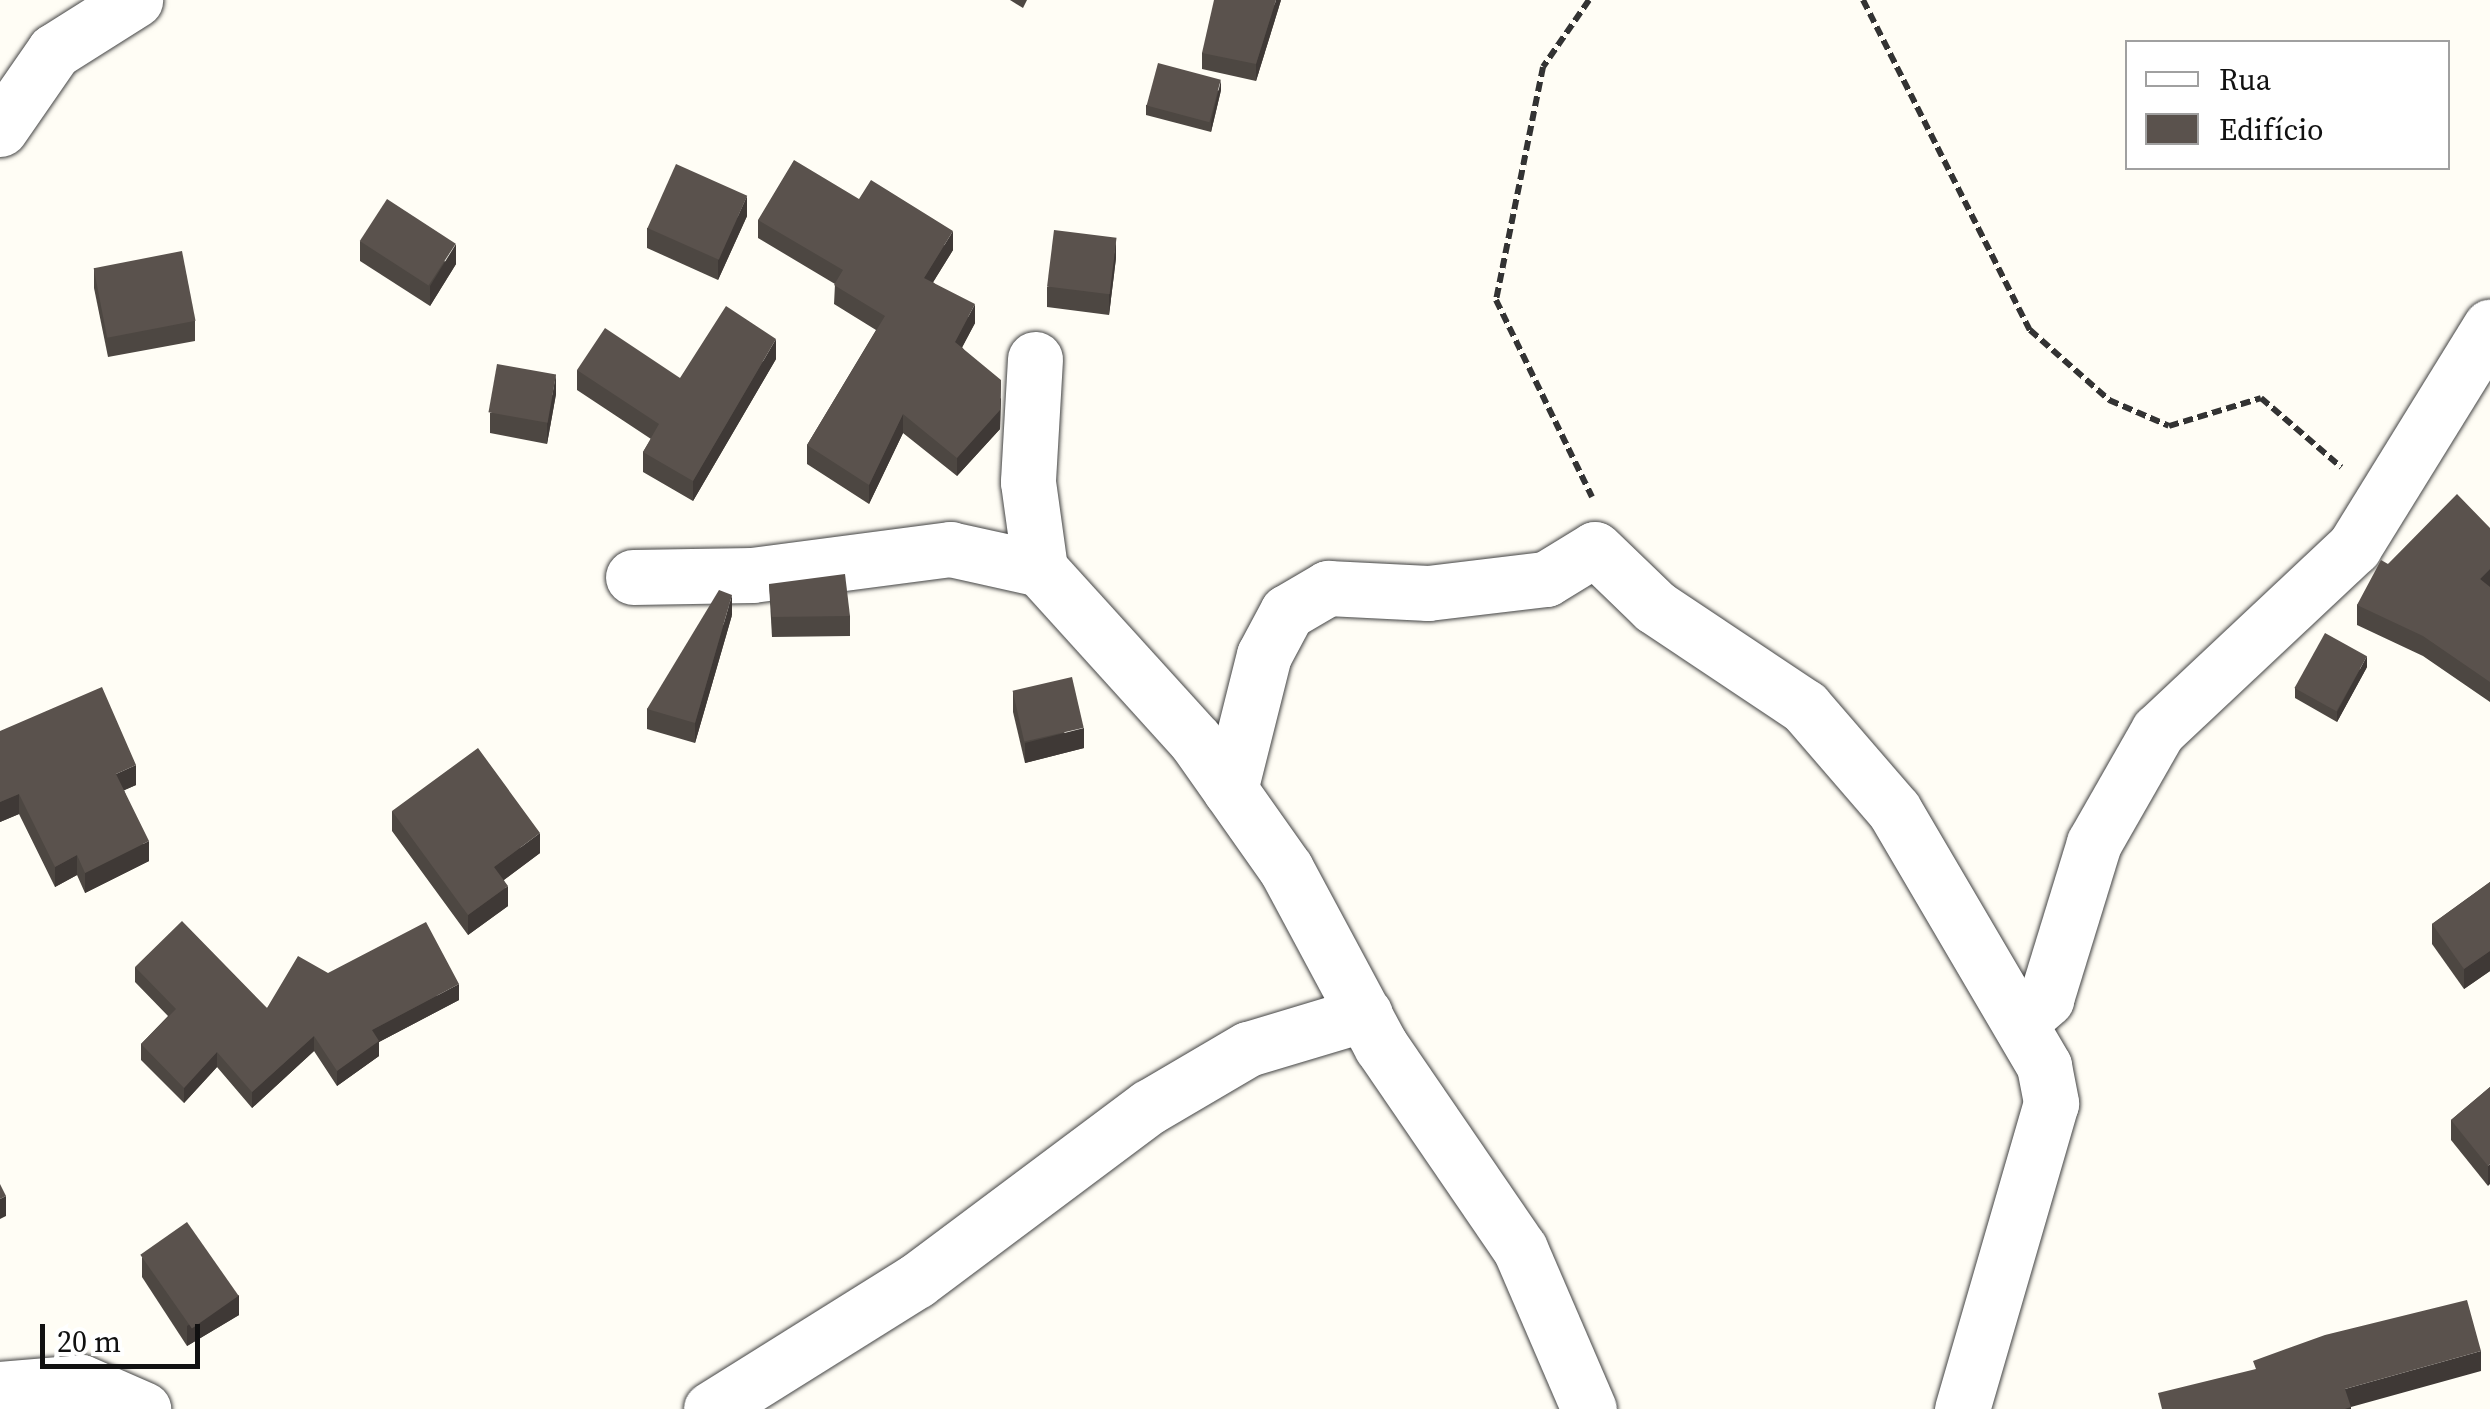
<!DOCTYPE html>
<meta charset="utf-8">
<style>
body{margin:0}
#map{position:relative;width:2490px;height:1409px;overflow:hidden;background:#fffdf5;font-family:"Source Serif 4",serif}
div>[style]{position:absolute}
.path>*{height:6px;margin-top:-3px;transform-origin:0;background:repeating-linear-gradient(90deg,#333 0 10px,transparent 0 15px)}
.roads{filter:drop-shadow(0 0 2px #444) drop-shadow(0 0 2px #444)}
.minor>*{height:55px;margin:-27.5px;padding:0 27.5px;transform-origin:27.5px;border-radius:27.5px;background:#fff}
.wall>*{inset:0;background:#4d4742}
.shaded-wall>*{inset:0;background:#3f3936}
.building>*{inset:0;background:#5a524d;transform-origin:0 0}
span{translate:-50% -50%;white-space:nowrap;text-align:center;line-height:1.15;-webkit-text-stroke:10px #fff;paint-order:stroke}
.legend{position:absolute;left:2125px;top:40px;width:325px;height:130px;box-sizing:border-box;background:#fff;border:2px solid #a0a0a0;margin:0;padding:12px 18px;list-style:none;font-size:30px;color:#111}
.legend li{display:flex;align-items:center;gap:20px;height:50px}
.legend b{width:50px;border:2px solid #a0a0a0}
.scale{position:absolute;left:40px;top:1324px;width:160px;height:45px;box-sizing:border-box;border:5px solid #111;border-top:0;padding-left:12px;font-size:30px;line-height:35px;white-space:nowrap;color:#111;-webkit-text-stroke:8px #fff;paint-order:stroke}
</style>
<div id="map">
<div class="path">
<div style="left:1589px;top:0;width:81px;rotate:124.5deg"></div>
<div style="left:1543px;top:67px;width:238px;rotate:101.4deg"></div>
<div style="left:1496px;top:300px;width:219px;rotate:64deg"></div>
<div style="left:1863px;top:0;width:370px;rotate:63.2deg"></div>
<div style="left:2030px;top:330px;width:106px;rotate:41.5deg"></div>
<div style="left:2109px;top:400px;width:65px;rotate:23.4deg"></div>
<div style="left:2169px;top:426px;width:96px;rotate:-16.9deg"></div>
<div style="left:2261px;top:398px;width:106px;rotate:40.8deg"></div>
</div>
<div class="roads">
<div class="minor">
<div style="left:0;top:129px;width:95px;rotate:-55.3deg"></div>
<div style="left:54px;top:51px;width:96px;rotate:-32.2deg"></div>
<div style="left:1035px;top:359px;width:123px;rotate:93.3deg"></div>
<div style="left:1028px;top:482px;width:88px;rotate:82.1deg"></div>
<div style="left:1040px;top:569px;width:231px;rotate:47.8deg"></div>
<div style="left:1195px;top:740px;width:158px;rotate:54.8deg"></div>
<div style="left:1286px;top:869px;width:201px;rotate:61.8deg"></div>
<div style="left:1381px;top:1046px;width:246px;rotate:55.6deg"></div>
<div style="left:1520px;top:1249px;width:174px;rotate:66.7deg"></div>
<div style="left:633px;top:577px;width:119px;rotate:-1deg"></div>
<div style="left:752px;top:575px;width:200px;rotate:-7.5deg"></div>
<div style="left:950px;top:549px;width:92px;rotate:12.5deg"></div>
<div style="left:1230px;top:790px;width:139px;rotate:-75.9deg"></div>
<div style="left:1264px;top:655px;width:49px;rotate:-61.9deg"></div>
<div style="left:1287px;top:612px;width:48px;rotate:-30.3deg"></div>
<div style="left:1328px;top:588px;width:100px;rotate:2.9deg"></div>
<div style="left:1428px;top:593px;width:119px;rotate:-6.8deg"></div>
<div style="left:1546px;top:579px;width:57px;rotate:-31.5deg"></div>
<div style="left:1595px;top:549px;width:83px;rotate:44deg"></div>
<div style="left:1655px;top:607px;width:180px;rotate:33.7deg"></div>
<div style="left:1805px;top:707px;width:136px;rotate:49.2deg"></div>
<div style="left:1894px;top:810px;width:297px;rotate:59.6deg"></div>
<div style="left:2044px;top:1066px;width:38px;rotate:79deg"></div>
<div style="left:2051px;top:1103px;width:319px;rotate:106.2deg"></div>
<div style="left:2020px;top:1022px;width:35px;rotate:-41deg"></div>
<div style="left:2046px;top:999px;width:163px;rotate:-72.9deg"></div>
<div style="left:2094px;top:843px;width:129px;rotate:-60.3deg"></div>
<div style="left:2158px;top:731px;width:269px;rotate:-43.2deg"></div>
<div style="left:2354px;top:547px;width:259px;rotate:-58.3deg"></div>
<div style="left:0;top:1389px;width:81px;rotate:-4.9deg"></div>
<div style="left:81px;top:1382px;width:68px;rotate:23.5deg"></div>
<div style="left:711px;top:1409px;width:242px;rotate:-32deg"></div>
<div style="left:916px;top:1281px;width:291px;rotate:-36.8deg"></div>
<div style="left:1149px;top:1107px;width:115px;rotate:-30.4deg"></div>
<div style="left:1248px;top:1049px;width:122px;rotate:-16.7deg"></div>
</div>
</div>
<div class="wall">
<div style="clip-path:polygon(1010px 0,1027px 0,1023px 8px)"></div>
<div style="clip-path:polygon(1281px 0,1256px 81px,1202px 69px,1202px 53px)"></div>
<div style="clip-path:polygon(1221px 90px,1211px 132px,1146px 115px,1146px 105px)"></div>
<div style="clip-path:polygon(859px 199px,953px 250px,933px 282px,975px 323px,962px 347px,1001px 399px,1000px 429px,957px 476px,903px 433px,869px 504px,807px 464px,807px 445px,876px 330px,834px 304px,835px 284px,758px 238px,758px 220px)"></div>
<div style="clip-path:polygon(747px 216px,718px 280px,647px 248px,647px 228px)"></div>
<div style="clip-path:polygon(360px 241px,456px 264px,430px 306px,360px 261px)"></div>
<div style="clip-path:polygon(1116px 258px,1109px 315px,1047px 307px,1047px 287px)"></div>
<div style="clip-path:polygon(94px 268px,195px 321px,195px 341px,108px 357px,94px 288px)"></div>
<div style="clip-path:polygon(776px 359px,693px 501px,643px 472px,643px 452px,651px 439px,577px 390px,577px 370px,680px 378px)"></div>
<div style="clip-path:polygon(556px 394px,547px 444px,490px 433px,490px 413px)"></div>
<div style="clip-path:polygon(2490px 528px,2490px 702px,2423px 656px,2357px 625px,2357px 605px,2388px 564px)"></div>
<div style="clip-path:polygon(769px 584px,850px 616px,850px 636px,772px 637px)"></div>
<div style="clip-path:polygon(732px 615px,695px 743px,647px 729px,647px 709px)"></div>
<div style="clip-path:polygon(2367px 667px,2337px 722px,2295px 698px,2295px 688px)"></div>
<div style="clip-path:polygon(1013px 692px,1084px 748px,1025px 763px,1013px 712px)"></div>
<div style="clip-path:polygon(0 731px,136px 785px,124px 790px,149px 861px,85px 893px,77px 875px,55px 887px,19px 814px,0 822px)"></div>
<div style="clip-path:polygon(392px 811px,540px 853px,504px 880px,508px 906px,468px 935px,392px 831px)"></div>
<div style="clip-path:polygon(2490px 882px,2490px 971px,2464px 989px,2432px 944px,2432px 924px)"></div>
<div style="clip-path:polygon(135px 967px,267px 1008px,328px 973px,459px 1000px,379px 1042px,379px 1056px,337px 1086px,314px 1051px,252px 1108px,217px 1067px,184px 1103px,141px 1060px,141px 1044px,168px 1016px,135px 982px)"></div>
<div style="clip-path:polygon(2490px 1087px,2488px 1186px,2451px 1140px,2451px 1120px)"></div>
<div style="clip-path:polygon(142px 1257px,239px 1315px,187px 1346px,142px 1277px)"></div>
</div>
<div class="shaded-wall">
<div style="clip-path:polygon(1276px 0,1281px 0,1256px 81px,1256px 64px)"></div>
<div style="clip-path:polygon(1221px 80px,1221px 90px,1211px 132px,1211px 122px)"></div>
<div style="clip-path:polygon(747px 196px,747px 216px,718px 280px,718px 260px)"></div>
<div style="clip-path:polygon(953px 231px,953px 250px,924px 297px,924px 278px)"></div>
<div style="clip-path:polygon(1116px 238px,1116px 258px,1109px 315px,1109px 295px)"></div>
<div style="clip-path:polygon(456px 244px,456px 264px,430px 306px,430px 286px)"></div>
<div style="clip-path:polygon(975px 304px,975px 323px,955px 361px,955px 342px)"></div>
<div style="clip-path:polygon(776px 339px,776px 359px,693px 501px,693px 481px)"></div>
<div style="clip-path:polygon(556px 374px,556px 394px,547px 444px,547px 424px)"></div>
<div style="clip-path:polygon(1001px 380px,1000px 429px,957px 476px,957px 458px)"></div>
<div style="clip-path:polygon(903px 414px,903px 433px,869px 504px,869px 485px)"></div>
<div style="clip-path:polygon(2490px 569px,2490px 589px,2480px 579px)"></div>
<div style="clip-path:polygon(732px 595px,732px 615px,695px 743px,695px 723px)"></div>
<div style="clip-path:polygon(2367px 656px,2367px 667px,2337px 722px,2337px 712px)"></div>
<div style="clip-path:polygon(1084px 728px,1084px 748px,1025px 763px,1025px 743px)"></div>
<div style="clip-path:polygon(136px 765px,136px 785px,116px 794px,116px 774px)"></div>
<div style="clip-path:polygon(19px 794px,19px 814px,0 822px,0 802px)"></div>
<div style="clip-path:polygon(540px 833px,540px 853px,494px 887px,494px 867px)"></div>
<div style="clip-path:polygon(149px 841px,149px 861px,85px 893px,85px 873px)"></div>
<div style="clip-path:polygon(77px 855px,77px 875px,55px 887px,55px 867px)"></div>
<div style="clip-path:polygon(508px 886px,508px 906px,468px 935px,468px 915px)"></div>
<div style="clip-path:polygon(2490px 951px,2490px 971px,2464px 989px,2464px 969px)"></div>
<div style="clip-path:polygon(459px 984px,459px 1000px,379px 1042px,379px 1056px,337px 1086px,337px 1071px,372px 1030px)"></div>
<div style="clip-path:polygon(314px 1036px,314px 1051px,252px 1108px,252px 1092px)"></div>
<div style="clip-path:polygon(217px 1052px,217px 1067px,184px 1103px,184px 1088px)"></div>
<div style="clip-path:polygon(2490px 1164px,2490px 1184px,2488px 1186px,2488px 1166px)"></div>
<div style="clip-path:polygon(6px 1196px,6px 1216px,0 1219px,0 1199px)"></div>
<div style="clip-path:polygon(239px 1295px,239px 1315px,187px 1346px,187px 1326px)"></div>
<div style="clip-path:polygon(2481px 1351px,2481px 1371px,2351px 1407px,2351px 1409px,2345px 1409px,2345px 1389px)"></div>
</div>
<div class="building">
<div style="clip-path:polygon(1214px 0,1276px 0,1256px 64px,1202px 53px)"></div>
<div style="left:1158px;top:63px;width:65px;height:44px;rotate:15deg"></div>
<div style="clip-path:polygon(794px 160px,859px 199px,871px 180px,953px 231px,924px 278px,975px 304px,955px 342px,1001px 380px,1000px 410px,957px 458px,903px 414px,869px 485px,807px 445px,885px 316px,834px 285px,843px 270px,758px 220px)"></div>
<div style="left:676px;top:164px;width:78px;height:70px;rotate:24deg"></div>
<div style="left:387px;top:199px;width:82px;height:50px;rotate:33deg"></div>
<div style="left:1054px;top:230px;width:63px;height:57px;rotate:7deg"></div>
<div style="left:182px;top:251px;width:71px;height:90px;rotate:79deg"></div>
<div style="clip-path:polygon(726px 306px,776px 339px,693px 481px,643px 452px,659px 424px,577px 370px,605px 328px,680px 378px)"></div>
<div style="left:497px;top:364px;width:60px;height:49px;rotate:10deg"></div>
<div style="clip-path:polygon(2457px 494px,2490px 528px,2490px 569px,2480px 579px,2490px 587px,2490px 682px,2423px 636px,2357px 605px,2381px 560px,2388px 564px)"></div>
<div style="clip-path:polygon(845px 574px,850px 616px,772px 617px,769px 584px)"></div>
<div style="clip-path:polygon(719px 590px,732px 595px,695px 723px,647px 709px)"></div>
<div style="left:2325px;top:633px;width:48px;height:63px;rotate:29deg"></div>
<div style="left:1072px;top:677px;width:52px;height:61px;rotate:77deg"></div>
<div style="clip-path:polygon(102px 687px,136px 765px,116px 774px,149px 841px,85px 873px,77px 855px,55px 867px,19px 794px,0 802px,0 731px)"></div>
<div style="clip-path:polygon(478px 748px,540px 833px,494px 867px,508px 886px,468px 915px,392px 811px)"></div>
<div style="clip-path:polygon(2490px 882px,2490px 951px,2464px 969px,2432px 924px)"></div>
<div style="clip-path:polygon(182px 921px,267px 1008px,298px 956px,328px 973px,426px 922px,459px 984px,372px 1030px,379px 1041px,337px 1071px,314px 1036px,252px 1092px,217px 1052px,184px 1088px,141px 1044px,176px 1009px,135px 967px)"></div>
<div style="clip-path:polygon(2490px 1087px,2490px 1164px,2488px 1166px,2451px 1120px)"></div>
<div style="clip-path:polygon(0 1184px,6px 1196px,0 1199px)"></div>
<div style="left:187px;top:1222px;width:90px;height:57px;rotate:55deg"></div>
<div style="clip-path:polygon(2467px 1300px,2481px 1351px,2345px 1389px,2351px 1407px,2345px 1409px,2162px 1409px,2158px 1393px,2256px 1369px,2253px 1361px,2325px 1335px)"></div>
</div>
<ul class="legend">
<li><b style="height:12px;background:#fff"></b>Rua</li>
<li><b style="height:28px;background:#5a524d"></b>Edifício</li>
</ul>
<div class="scale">20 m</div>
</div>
